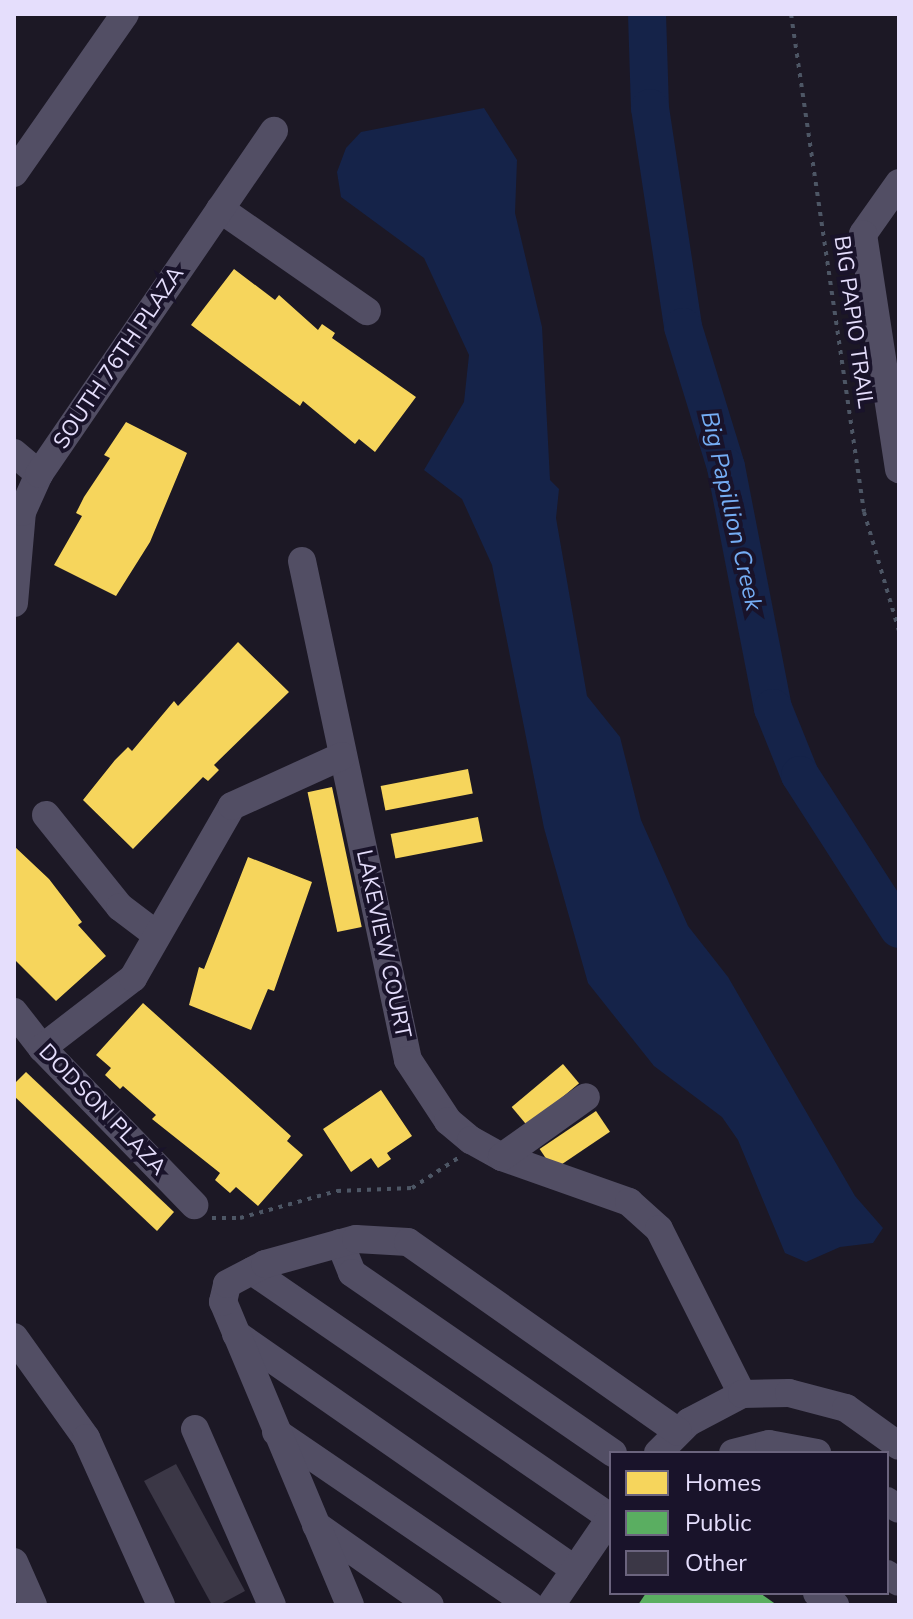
<!DOCTYPE html>
<style>
body{margin:0}
#map{position:relative;width:913px;height:1619px;overflow:hidden;background:#1c1825;font-family:"Nunito Sans",sans-serif}
div>[style]{position:absolute}
.water>*{inset:0;background:#152349}
.homes>*{inset:0;background:#f6d55c;transform-origin:0 0}
.public>*{inset:0;background:#5aae61}
.river>*{height:38px;margin:-19px;padding:0 19px;transform-origin:19px;border-radius:19px;background:#152349}
.building>*{inset:0;background:#3b3746}
.path>*{height:4px;margin-top:-2px;transform-origin:0;background:repeating-linear-gradient(90deg,#4d5665 0 4px,transparent 0 10px)}
.minor>*{height:28px;margin:-14px;padding:0 14px;transform-origin:14px;border-radius:14px;background:#524e64}
span{translate:-50% -50%;white-space:nowrap;text-align:center;line-height:1.15;-webkit-text-stroke:8px #19132a;paint-order:stroke}
.street-label{font-size:22px;color:#e5defc}
.water-label{font-size:24px;color:#75adf4;font-style:italic}
.frame{position:absolute;inset:0;border:16px solid #e5defc;pointer-events:none}
.legend{position:absolute;left:609px;top:1451px;width:280px;height:144px;box-sizing:border-box;background:#19132a;border:2px solid #6b647e;margin:0;padding:10px 14px;list-style:none;font-size:24px;color:#e5defc}
.legend li{display:flex;align-items:center;gap:16px;height:40px}
.legend b{width:40px;border:2px solid #6b647e}
</style>
<div id="map">
<div class="water">
<div style="clip-path:polygon(484px 108px,517px 160px,515px 213px,542px 327px,550px 480px,559px 489px,556px 518px,587px 696px,620px 737px,641px 820px,688px 926px,728px 977px,855px 1196px,883px 1228px,873px 1243px,840px 1247px,806px 1262px,785px 1253px,738px 1140px,722px 1117px,654px 1066px,588px 983px,544px 828px,492px 565px,462px 499px,424px 470px,464px 402px,469px 355px,424px 258px,341px 197px,337px 172px,346px 148px,361px 132px)"></div>
</div>
<div class="homes">
<div style="clip-path:polygon(234px 269px,275px 300px,279px 295px,318px 330px,322px 324px,335px 333px,332px 338px,416px 397px,375px 452px,359px 439px,355px 444px,303px 401px,300px 406px,191px 325px)"></div>
<div style="clip-path:polygon(126px 422px,187px 453px,150px 542px,116px 596px,54px 565px,82px 516px,76px 513px,84px 497px,110px 458px,104px 455px)"></div>
<div style="clip-path:polygon(238px 642px,289px 692px,214px 765px,219px 770px,208px 781px,203px 777px,133px 849px,83px 800px,115px 760px,128px 747px,132px 751px,174px 701px,178px 706px)"></div>
<div style="left:468px;top:769px;width:25px;height:89px;rotate:79deg"></div>
<div style="left:332px;top:787px;width:143px;height:25px;rotate:78deg"></div>
<div style="left:478px;top:817px;width:25px;height:89px;rotate:79deg"></div>
<div style="clip-path:polygon(14px 846px,49px 879px,82px 922px,78px 925px,106px 956px,56px 1001px,14px 959px)"></div>
<div style="clip-path:polygon(248px 857px,312px 882px,274px 991px,268px 989px,251px 1030px,189px 1005px,199px 967px,204px 969px)"></div>
<div style="clip-path:polygon(143px 1003px,291px 1136px,287px 1141px,303px 1155px,258px 1206px,236px 1187px,230px 1193px,215px 1180px,220px 1173px,152px 1119px,156px 1115px,123px 1086px,120px 1089px,105px 1075px,111px 1068px,96px 1055px)"></div>
<div style="left:563px;top:1064px;width:25px;height:67px;rotate:50deg"></div>
<div style="clip-path:polygon(26px 1072px,174px 1212px,157px 1231px,14px 1096px,14px 1084px)"></div>
<div style="clip-path:polygon(381px 1090px,412px 1136px,387px 1153px,391px 1159px,378px 1168px,371px 1158px,351px 1172px,323px 1129px)"></div>
<div style="left:596px;top:1111px;width:25px;height:68px;rotate:56deg"></div>
</div>
<div class="public">
<div style="clip-path:polygon(646px 1593px,760px 1593px,777px 1605px,638px 1605px)"></div>
</div>
<div class="river">
<div style="left:647px;top:14px;width:94px;rotate:88.2deg"></div>
<div style="left:650px;top:108px;width:221px;rotate:81.4deg"></div>
<div style="left:683px;top:327px;width:146px;rotate:72.9deg"></div>
<div style="left:726px;top:467px;width:246px;rotate:79deg"></div>
<div style="left:773px;top:708px;width:72px;rotate:68.1deg"></div>
<div style="left:800px;top:775px;width:183px;rotate:57.3deg"></div>
</div>
<div class="building">
<div style="clip-path:polygon(176px 1464px,245px 1591px,219px 1605px,212px 1605px,144px 1481px)"></div>
</div>
<div class="path">
<div style="left:791px;top:14px;width:503px;rotate:81.66deg"></div>
<div style="left:864px;top:512px;width:124px;rotate:73.6deg"></div>
<div style="left:212px;top:1218px;width:28px"></div>
<div style="left:240px;top:1218px;width:101px;rotate:-15.6deg"></div>
<div style="left:337px;top:1191px;width:75px;rotate:-2.3deg"></div>
<div style="left:412px;top:1188px;width:55px;rotate:-33.1deg"></div>
</div>
<div class="minor">
<div style="left:14px;top:173px;width:194px;rotate:-55.1deg"></div>
<div style="left:899px;top:183px;width:62px;rotate:125.2deg"></div>
<div style="left:863px;top:234px;width:238px;rotate:81.3deg"></div>
<div style="left:220px;top:209px;width:179px;rotate:34.8deg"></div>
<div style="left:14px;top:453px;width:33px;rotate:40deg"></div>
<div style="left:302px;top:561px;width:510px;rotate:78.01deg"></div>
<div style="left:408px;top:1060px;width:73px;rotate:56.7deg"></div>
<div style="left:448px;top:1121px;width:30px;rotate:40deg"></div>
<div style="left:471px;top:1140px;width:35px;rotate:29deg"></div>
<div style="left:502px;top:1157px;width:135px;rotate:19.5deg"></div>
<div style="left:629px;top:1202px;width:40px;rotate:42deg"></div>
<div style="left:659px;top:1229px;width:185px;rotate:63.3deg"></div>
<div style="left:14px;top:603px;width:91px;rotate:-85deg"></div>
<div style="left:22px;top:512px;width:42px;rotate:-65.9deg"></div>
<div style="left:39px;top:474px;width:416px;rotate:-55.6deg"></div>
<div style="left:46px;top:815px;width:118px;rotate:51.2deg"></div>
<div style="left:120px;top:907px;width:46px;rotate:37.1deg"></div>
<div style="left:14px;top:1012px;width:46px;rotate:52.1deg"></div>
<div style="left:42px;top:1048px;width:219px;rotate:45.9deg"></div>
<div style="left:42px;top:1048px;width:115px;rotate:-37.6deg"></div>
<div style="left:133px;top:978px;width:198px;rotate:-60.1deg"></div>
<div style="left:232px;top:806px;width:121px;rotate:-24.4deg"></div>
<div style="left:502px;top:1157px;width:103px;rotate:-35.5deg"></div>
<div style="left:340px;top:1243px;width:32px;rotate:68deg"></div>
<div style="left:352px;top:1273px;width:317px;rotate:34.6deg"></div>
<div style="left:252px;top:1271px;width:436px;rotate:34.5deg"></div>
<div style="left:236px;top:1334px;width:413px;rotate:34.8deg"></div>
<div style="left:14px;top:1337px;width:124px;rotate:54.5deg"></div>
<div style="left:86px;top:1438px;width:183px;rotate:65.8deg"></div>
<div style="left:195px;top:1429px;width:192px;rotate:66.4deg"></div>
<div style="left:276px;top:1432px;width:307px;rotate:34.3deg"></div>
<div style="left:658px;top:1453px;width:44px;rotate:-45deg"></div>
<div style="left:689px;top:1422px;width:60px;rotate:-27.8deg"></div>
<div style="left:742px;top:1394px;width:47px;rotate:-1.2deg"></div>
<div style="left:789px;top:1393px;width:59px;rotate:14.7deg"></div>
<div style="left:846px;top:1408px;width:65px;rotate:35.6deg"></div>
<div style="left:733px;top:1453px;width:37px;rotate:-14deg"></div>
<div style="left:769px;top:1444px;width:49px;rotate:10.6deg"></div>
<div style="left:887px;top:1501px;width:14px;rotate:34deg"></div>
<div style="left:316px;top:1525px;width:139px;rotate:35.1deg"></div>
<div style="left:14px;top:1562px;width:47px;rotate:66.2deg"></div>
<div style="left:887px;top:1574px;width:14px;rotate:34deg"></div>
<div style="left:817px;top:1593px;width:22px;rotate:34deg"></div>
<div style="left:350px;top:1605px;width:329px;rotate:-112.7deg"></div>
<div style="left:223px;top:1302px;width:18px;rotate:-77deg"></div>
<div style="left:227px;top:1284px;width:43px;rotate:-27.8deg"></div>
<div style="left:265px;top:1264px;width:94px;rotate:-15.4deg"></div>
<div style="left:356px;top:1239px;width:52px;rotate:3.3deg"></div>
<div style="left:408px;top:1242px;width:330px;rotate:35.1deg"></div>
<div style="left:551px;top:1605px;width:107px;rotate:-55.7deg"></div>
</div>
<div class="street-label">
<span style="left:853px;top:322px;rotate:82deg">BIG PAPIO TRAIL</span>
<span style="left:119px;top:358px;rotate:-56deg">SOUTH 76TH PLAZA</span>
<span style="left:383px;top:944px;rotate:78deg">LAKEVIEW COURT</span>
<span style="left:102px;top:1110px;rotate:46deg">DODSON PLAZA</span>
</div>
<div class="water-label">
<span style="left:731px;top:511px;rotate:77deg">Big Papillion Creek</span>
</div>
<div class="frame"></div>
<ul class="legend">
<li><b style="height:22px;background:#f6d55c"></b>Homes</li>
<li><b style="height:22px;background:#5aae61"></b>Public</li>
<li><b style="height:22px;background:#3b3746"></b>Other</li>
</ul>
</div>
